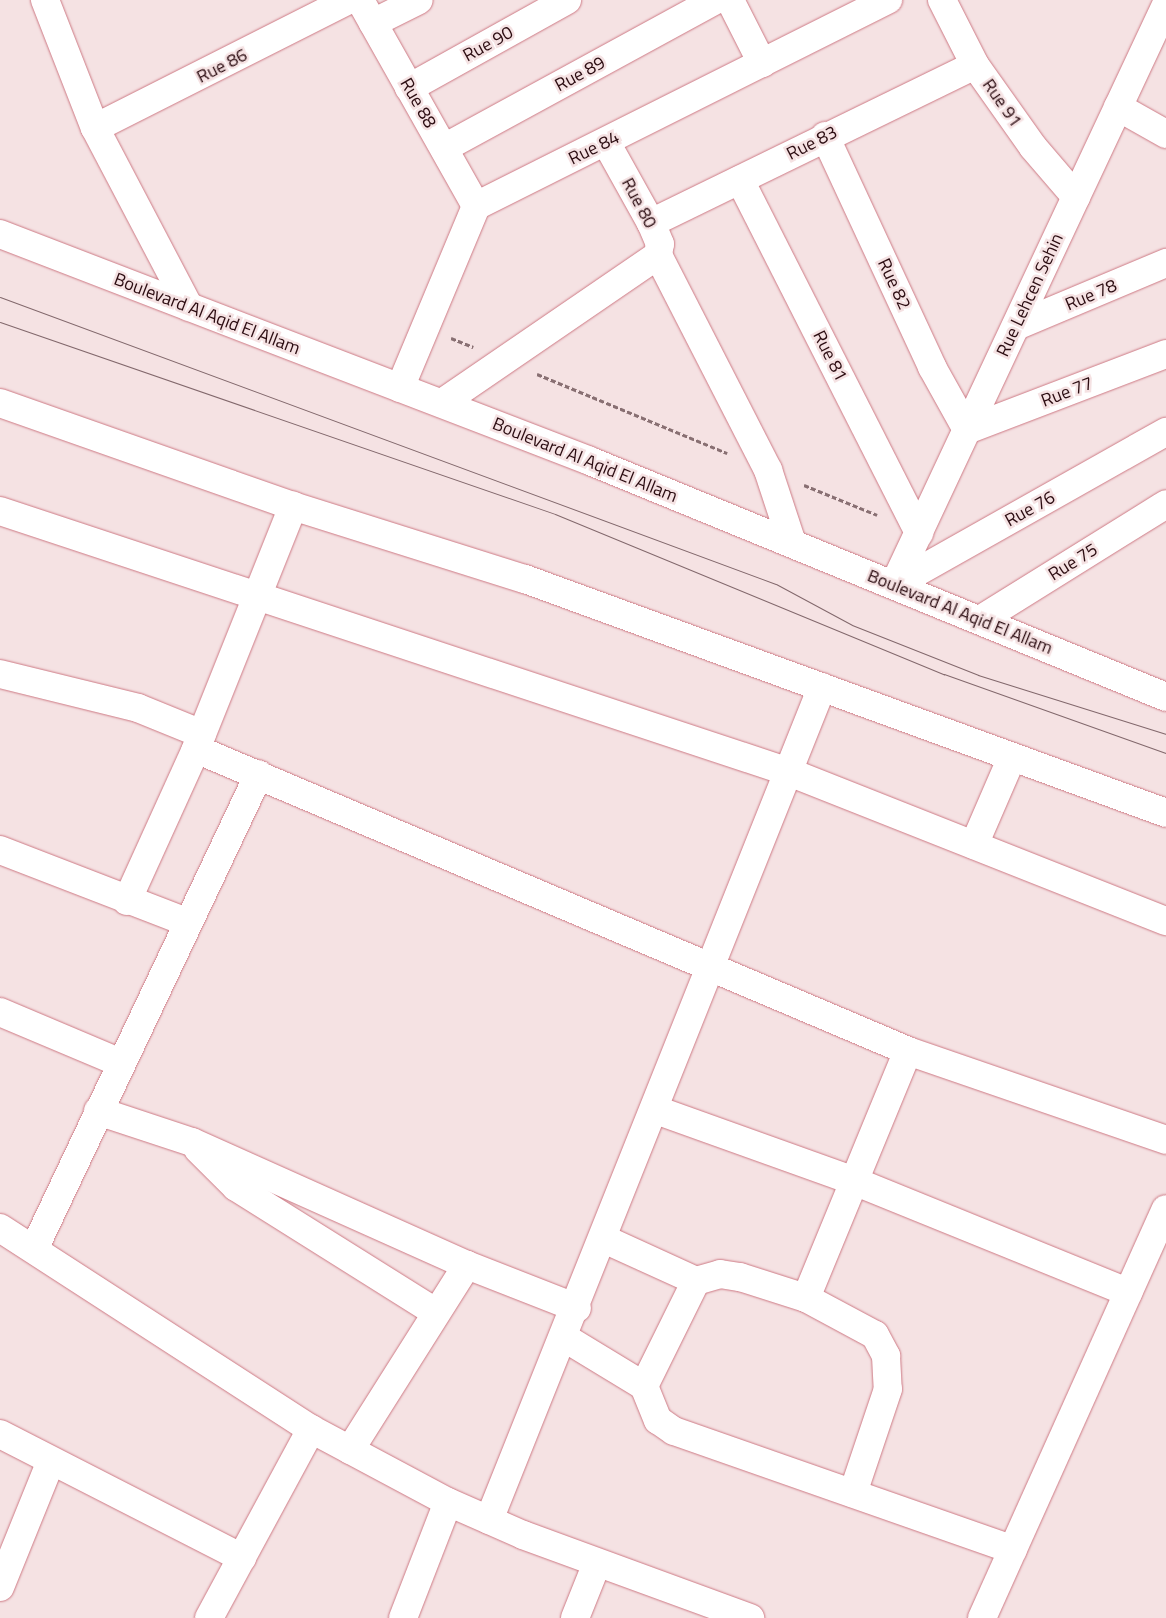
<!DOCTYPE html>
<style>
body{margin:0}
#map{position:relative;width:1166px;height:1618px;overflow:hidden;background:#f5e2e3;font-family:"Titillium Web",sans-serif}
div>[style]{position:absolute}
.path>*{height:3px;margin-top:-1.5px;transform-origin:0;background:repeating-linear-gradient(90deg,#886f72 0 5px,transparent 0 7.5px)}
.roads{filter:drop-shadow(0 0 1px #cd7984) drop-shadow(0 0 1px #cd7984)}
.minor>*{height:28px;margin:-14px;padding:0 14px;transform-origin:14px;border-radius:14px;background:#fff}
.major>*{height:28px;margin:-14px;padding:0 14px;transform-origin:14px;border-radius:14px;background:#fff}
.tram>*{height:1px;margin:-0.5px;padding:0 0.5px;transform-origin:0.5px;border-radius:0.5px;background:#82686c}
span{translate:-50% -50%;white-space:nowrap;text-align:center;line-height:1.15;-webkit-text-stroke:5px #f5e2e3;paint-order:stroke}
.street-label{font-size:18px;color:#2b0c11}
</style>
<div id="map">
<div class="path">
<div style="left:451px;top:338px;width:24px;rotate:22deg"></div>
<div style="left:537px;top:374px;width:206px;rotate:22.6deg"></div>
<div style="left:804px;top:485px;width:79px;rotate:22.3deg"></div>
</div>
<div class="roads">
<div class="minor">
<div style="left:360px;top:0;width:236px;rotate:60.6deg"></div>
<div style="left:730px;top:0;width:71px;rotate:63.1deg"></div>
<div style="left:942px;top:0;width:73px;rotate:63.1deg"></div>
<div style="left:975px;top:65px;width:100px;rotate:54.7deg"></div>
<div style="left:1033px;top:147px;width:66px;rotate:49.3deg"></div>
<div style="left:373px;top:23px;width:51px;rotate:-26.6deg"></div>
<div style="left:409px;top:88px;width:181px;rotate:-29.1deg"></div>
<div style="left:1118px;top:107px;width:55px;rotate:29.4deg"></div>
<div style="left:95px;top:128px;width:284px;rotate:-26.8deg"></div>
<div style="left:825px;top:136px;width:255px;rotate:65.1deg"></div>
<div style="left:932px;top:367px;width:72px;rotate:60.9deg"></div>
<div style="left:967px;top:430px;width:213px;rotate:-20.9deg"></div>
<div style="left:444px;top:148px;width:310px;rotate:-28.6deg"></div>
<div style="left:740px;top:180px;width:396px;rotate:63.1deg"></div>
<div style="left:651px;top:223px;width:360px;rotate:-26deg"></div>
<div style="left:658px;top:255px;width:242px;rotate:62.9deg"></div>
<div style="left:768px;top:470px;width:77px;rotate:71.8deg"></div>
<div style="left:1016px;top:326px;width:163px;rotate:-22.8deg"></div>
<div style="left:400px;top:388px;width:197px;rotate:-67.3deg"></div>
<div style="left:476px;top:206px;width:461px;rotate:-26.6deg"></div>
<div style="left:442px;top:403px;width:262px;rotate:-34.4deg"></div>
<div style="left:658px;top:255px;width:11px;rotate:-80deg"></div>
<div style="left:660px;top:244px;width:23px;rotate:-113deg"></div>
<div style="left:651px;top:223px;width:93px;rotate:-119.1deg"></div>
<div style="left:0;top:511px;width:831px;rotate:18.3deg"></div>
<div style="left:789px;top:772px;width:405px;rotate:21.6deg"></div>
<div style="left:894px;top:585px;width:641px;rotate:-64.88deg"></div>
<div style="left:894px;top:585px;width:312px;rotate:-29.4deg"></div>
<div style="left:980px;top:620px;width:219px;rotate:-31.9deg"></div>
<div style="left:0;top:674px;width:142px;rotate:13.8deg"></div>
<div style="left:138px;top:708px;width:69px;rotate:22.1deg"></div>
<div style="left:196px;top:749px;width:773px;rotate:22.98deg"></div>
<div style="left:908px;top:1051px;width:273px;rotate:19deg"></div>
<div style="left:974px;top:845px;width:96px;rotate:-66.6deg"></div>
<div style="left:0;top:850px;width:200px;rotate:21.1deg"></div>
<div style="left:127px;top:901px;width:167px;rotate:-65.6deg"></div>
<div style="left:196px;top:749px;width:262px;rotate:-68.2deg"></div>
<div style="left:0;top:1012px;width:131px;rotate:22.9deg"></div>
<div style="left:656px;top:1110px;width:210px;rotate:19.7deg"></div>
<div style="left:854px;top:1181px;width:296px;rotate:22.1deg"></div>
<div style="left:98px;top:1111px;width:99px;rotate:18.3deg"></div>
<div style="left:192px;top:1142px;width:301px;rotate:24.1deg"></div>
<div style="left:198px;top:1149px;width:54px;rotate:45deg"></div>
<div style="left:236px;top:1187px;width:234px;rotate:32.1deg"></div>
<div style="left:0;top:1228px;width:370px;rotate:32.9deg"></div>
<div style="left:311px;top:1429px;width:155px;rotate:28.1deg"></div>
<div style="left:448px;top:1502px;width:82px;rotate:23.7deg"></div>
<div style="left:523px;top:1535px;width:242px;rotate:20.1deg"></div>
<div style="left:604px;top:1239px;width:101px;rotate:24.5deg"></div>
<div style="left:696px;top:1281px;width:25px;rotate:-16deg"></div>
<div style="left:720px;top:1274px;width:20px;rotate:9deg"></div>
<div style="left:740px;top:1277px;width:69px;rotate:17.7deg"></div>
<div style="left:806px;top:1298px;width:78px;rotate:28.2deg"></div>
<div style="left:875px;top:1335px;width:24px;rotate:62deg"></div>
<div style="left:886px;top:1356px;width:33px;rotate:87deg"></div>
<div style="left:888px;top:1389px;width:110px;rotate:108.6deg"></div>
<div style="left:35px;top:1247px;width:523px;rotate:-64.66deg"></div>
<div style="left:806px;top:1298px;width:267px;rotate:-67.6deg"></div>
<div style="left:565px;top:1338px;width:92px;rotate:31.3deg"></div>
<div style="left:644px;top:1386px;width:37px;rotate:68deg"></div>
<div style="left:658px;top:1420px;width:19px;rotate:35deg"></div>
<div style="left:674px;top:1431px;width:359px;rotate:19.3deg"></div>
<div style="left:644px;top:1386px;width:117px;rotate:-63.7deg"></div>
<div style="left:0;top:1434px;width:272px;rotate:27.1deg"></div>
<div style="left:350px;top:1450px;width:219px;rotate:-57.7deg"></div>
<div style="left:467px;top:1265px;width:118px;rotate:21.4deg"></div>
<div style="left:489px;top:1520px;width:897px;rotate:-68.21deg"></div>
<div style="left:0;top:1587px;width:136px;rotate:-68deg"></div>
<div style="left:209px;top:1618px;width:215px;rotate:-61.6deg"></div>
<div style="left:403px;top:1618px;width:124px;rotate:-68.8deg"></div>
<div style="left:575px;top:1618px;width:59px;rotate:-68.2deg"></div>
<div style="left:982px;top:1618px;width:448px;rotate:-65.8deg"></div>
</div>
<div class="major">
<div style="left:45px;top:0;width:137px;rotate:68.7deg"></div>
<div style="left:95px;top:128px;width:202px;rotate:62.3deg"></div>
<div style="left:0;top:234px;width:632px;rotate:21.04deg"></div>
<div style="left:590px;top:461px;width:622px;rotate:22.28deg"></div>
<div style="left:0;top:403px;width:311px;rotate:19.4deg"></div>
<div style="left:293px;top:506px;width:243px;rotate:17.5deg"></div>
<div style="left:525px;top:579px;width:682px;rotate:20.05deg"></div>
</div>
</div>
<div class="tram">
<div style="left:0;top:297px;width:827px;rotate:20.3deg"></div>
<div style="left:776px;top:584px;width:86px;rotate:28.3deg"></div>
<div style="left:852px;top:625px;width:136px;rotate:21.6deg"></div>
<div style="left:978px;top:675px;width:197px;rotate:17.4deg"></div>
<div style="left:0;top:322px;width:587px;rotate:19.08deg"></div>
<div style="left:555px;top:514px;width:421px;rotate:22.4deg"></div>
<div style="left:944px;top:674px;width:236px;rotate:19.6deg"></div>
</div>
<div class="street-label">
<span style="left:488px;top:44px;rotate:-29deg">Rue 90</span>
<span style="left:222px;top:66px;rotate:-27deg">Rue 86</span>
<span style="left:580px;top:74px;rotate:-28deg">Rue 89</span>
<span style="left:418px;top:103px;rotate:60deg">Rue 88</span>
<span style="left:1002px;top:103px;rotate:55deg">Rue 91</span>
<span style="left:812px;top:143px;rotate:-27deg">Rue 83</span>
<span style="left:594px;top:148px;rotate:-26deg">Rue 84</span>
<span style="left:639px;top:203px;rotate:62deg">Rue 80</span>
<span style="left:894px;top:284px;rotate:65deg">Rue 82</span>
<span style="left:1030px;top:295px;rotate:-65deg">Rue Lehcen Sehin</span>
<span style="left:1091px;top:295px;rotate:-23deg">Rue 78</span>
<span style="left:207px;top:314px;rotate:21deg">Boulevard Al Aqid El Allam</span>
<span style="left:830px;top:356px;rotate:63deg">Rue 81</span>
<span style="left:1067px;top:392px;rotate:-21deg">Rue 77</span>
<span style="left:585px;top:460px;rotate:22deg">Boulevard Al Aqid El Allam</span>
<span style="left:1030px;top:509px;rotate:-29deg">Rue 76</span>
<span style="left:1073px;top:562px;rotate:-32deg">Rue 75</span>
<span style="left:960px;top:612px;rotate:22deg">Boulevard Al Aqid El Allam</span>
</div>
</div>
